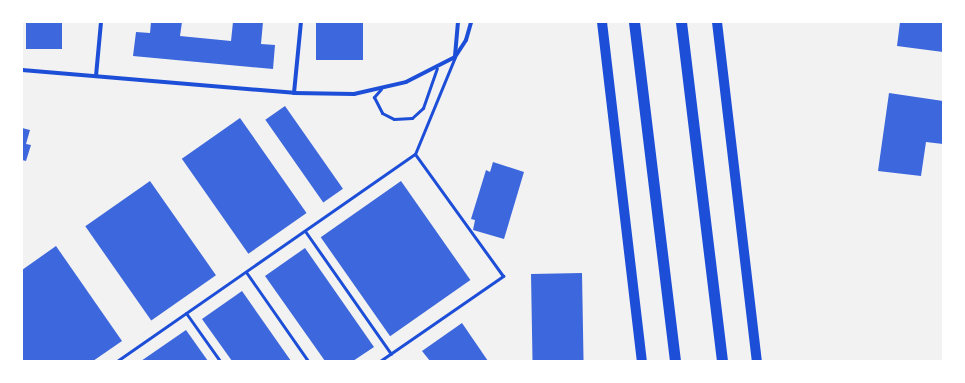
<!DOCTYPE html>
<style>
body{margin:0}
#map{position:relative;width:965px;height:383px;overflow:hidden;background:#f2f2f2;font-family:"Crimson Pro",serif}
div>[style]{position:absolute}
.building>*{inset:0;background:#3d67dc;transform-origin:0 0}
.service>*{height:3px;margin:-1.5px;padding:0 1.5px;transform-origin:1.5px;border-radius:1.5px;background:#1d4ed8}
.minor>*{height:4px;margin:-2px;padding:0 2px;transform-origin:2px;border-radius:2px;background:#1d4ed8}
.primary>*{height:10px;margin:-5px;padding:0 5px;transform-origin:5px;border-radius:5px;background:#1d4ed8}
.trunk>*{height:11px;margin:-5.5px;padding:0 5.5px;transform-origin:5.5px;border-radius:5.5px;background:#1d4ed8}
span{translate:-50% -50%;white-space:nowrap;text-align:center;line-height:1.15;-webkit-text-stroke:3px #fff;paint-order:stroke}
.frame{position:absolute;inset:0;border:23px solid #fff;pointer-events:none}
</style>
<div id="map">
<div class="building">
<div style="left:26px;top:22px;width:36px;height:27px"></div>
<div style="clip-path:polygon(151px 22px,182px 22px,180px 36px,231px 41px,233px 22px,263px 22px,261px 44px,275px 45px,273px 69px,133px 56px,136px 32px,150px 33px)"></div>
<div style="left:316px;top:22px;width:47px;height:38px"></div>
<div style="clip-path:polygon(900px 22px,943px 22px,943px 52px,897px 46px)"></div>
<div style="clip-path:polygon(889px 93px,943px 101px,943px 144px,926px 142px,921px 176px,878px 171px)"></div>
<div style="left:285px;top:106px;width:101px;height:24px;rotate:55deg"></div>
<div style="left:240px;top:118px;width:116px;height:71px;rotate:55deg"></div>
<div style="clip-path:polygon(22px 128px,30px 130px,26px 144px,31px 145px,26px 161px,22px 160px)"></div>
<div style="clip-path:polygon(493px 162px,524px 172px,504px 239px,473px 230px,475px 220px,471px 219px,486px 170px,490px 172px)"></div>
<div style="left:150px;top:181px;width:115px;height:79px;rotate:55deg"></div>
<div style="left:401px;top:181px;width:121px;height:98px;rotate:55deg"></div>
<div style="clip-path:polygon(56px 246px,122px 341px,93px 361px,22px 361px,22px 270px)"></div>
<div style="clip-path:polygon(305px 248px,374px 347px,353px 361px,325px 361px,265px 276px)"></div>
<div style="left:582px;top:273px;width:88px;height:51px;rotate:89deg"></div>
<div style="clip-path:polygon(242px 291px,291px 361px,232px 361px,202px 319px)"></div>
<div style="clip-path:polygon(462px 323px,488px 361px,430px 361px,422px 351px)"></div>
<div style="clip-path:polygon(186px 330px,208px 361px,141px 361px)"></div>
</div>
<div class="service">
<div style="left:381px;top:89px;width:11px;rotate:131deg"></div>
<div style="left:374px;top:97px;width:18px;rotate:63deg"></div>
<div style="left:382px;top:113px;width:13px;rotate:27deg"></div>
<div style="left:394px;top:119px;width:18px;rotate:-3deg"></div>
<div style="left:412px;top:118px;width:15px;rotate:-42deg"></div>
<div style="left:423px;top:108px;width:42px;rotate:-70.7deg"></div>
<div style="left:305px;top:231px;width:150px;rotate:55deg"></div>
<div style="left:246px;top:272px;width:108px;rotate:55.1deg"></div>
<div style="left:186px;top:313px;width:59px;rotate:54.7deg"></div>
<div style="left:117px;top:361px;width:363px;rotate:-34.8deg"></div>
<div style="left:415px;top:154px;width:105px;rotate:-67.6deg"></div>
<div style="left:380px;top:361px;width:150px;rotate:-34.6deg"></div>
<div style="left:503px;top:276px;width:150px;rotate:-125.8deg"></div>
</div>
<div class="minor">
<div style="left:455px;top:56px;width:34px;rotate:-85deg"></div>
<div style="left:22px;top:70px;width:273px;rotate:4.8deg"></div>
<div style="left:294px;top:93px;width:60px;rotate:1deg"></div>
<div style="left:354px;top:94px;width:53px;rotate:-13deg"></div>
<div style="left:406px;top:82px;width:55px;rotate:-27deg"></div>
<div style="left:455px;top:57px;width:20px;rotate:-57deg"></div>
<div style="left:466px;top:40px;width:19px;rotate:-74deg"></div>
<div style="left:96px;top:76px;width:54px;rotate:-84.7deg"></div>
<div style="left:294px;top:93px;width:71px;rotate:-84.4deg"></div>
</div>
<div class="primary">
<div style="left:602px;top:22px;width:341px;rotate:83.3deg"></div>
<div style="left:717px;top:22px;width:341px;rotate:83.3deg"></div>
</div>
<div class="trunk">
<div style="left:634px;top:22px;width:341px;rotate:83.1deg"></div>
<div style="left:681px;top:22px;width:341px;rotate:83.1deg"></div>
</div>
<div class="frame"></div>
</div>
